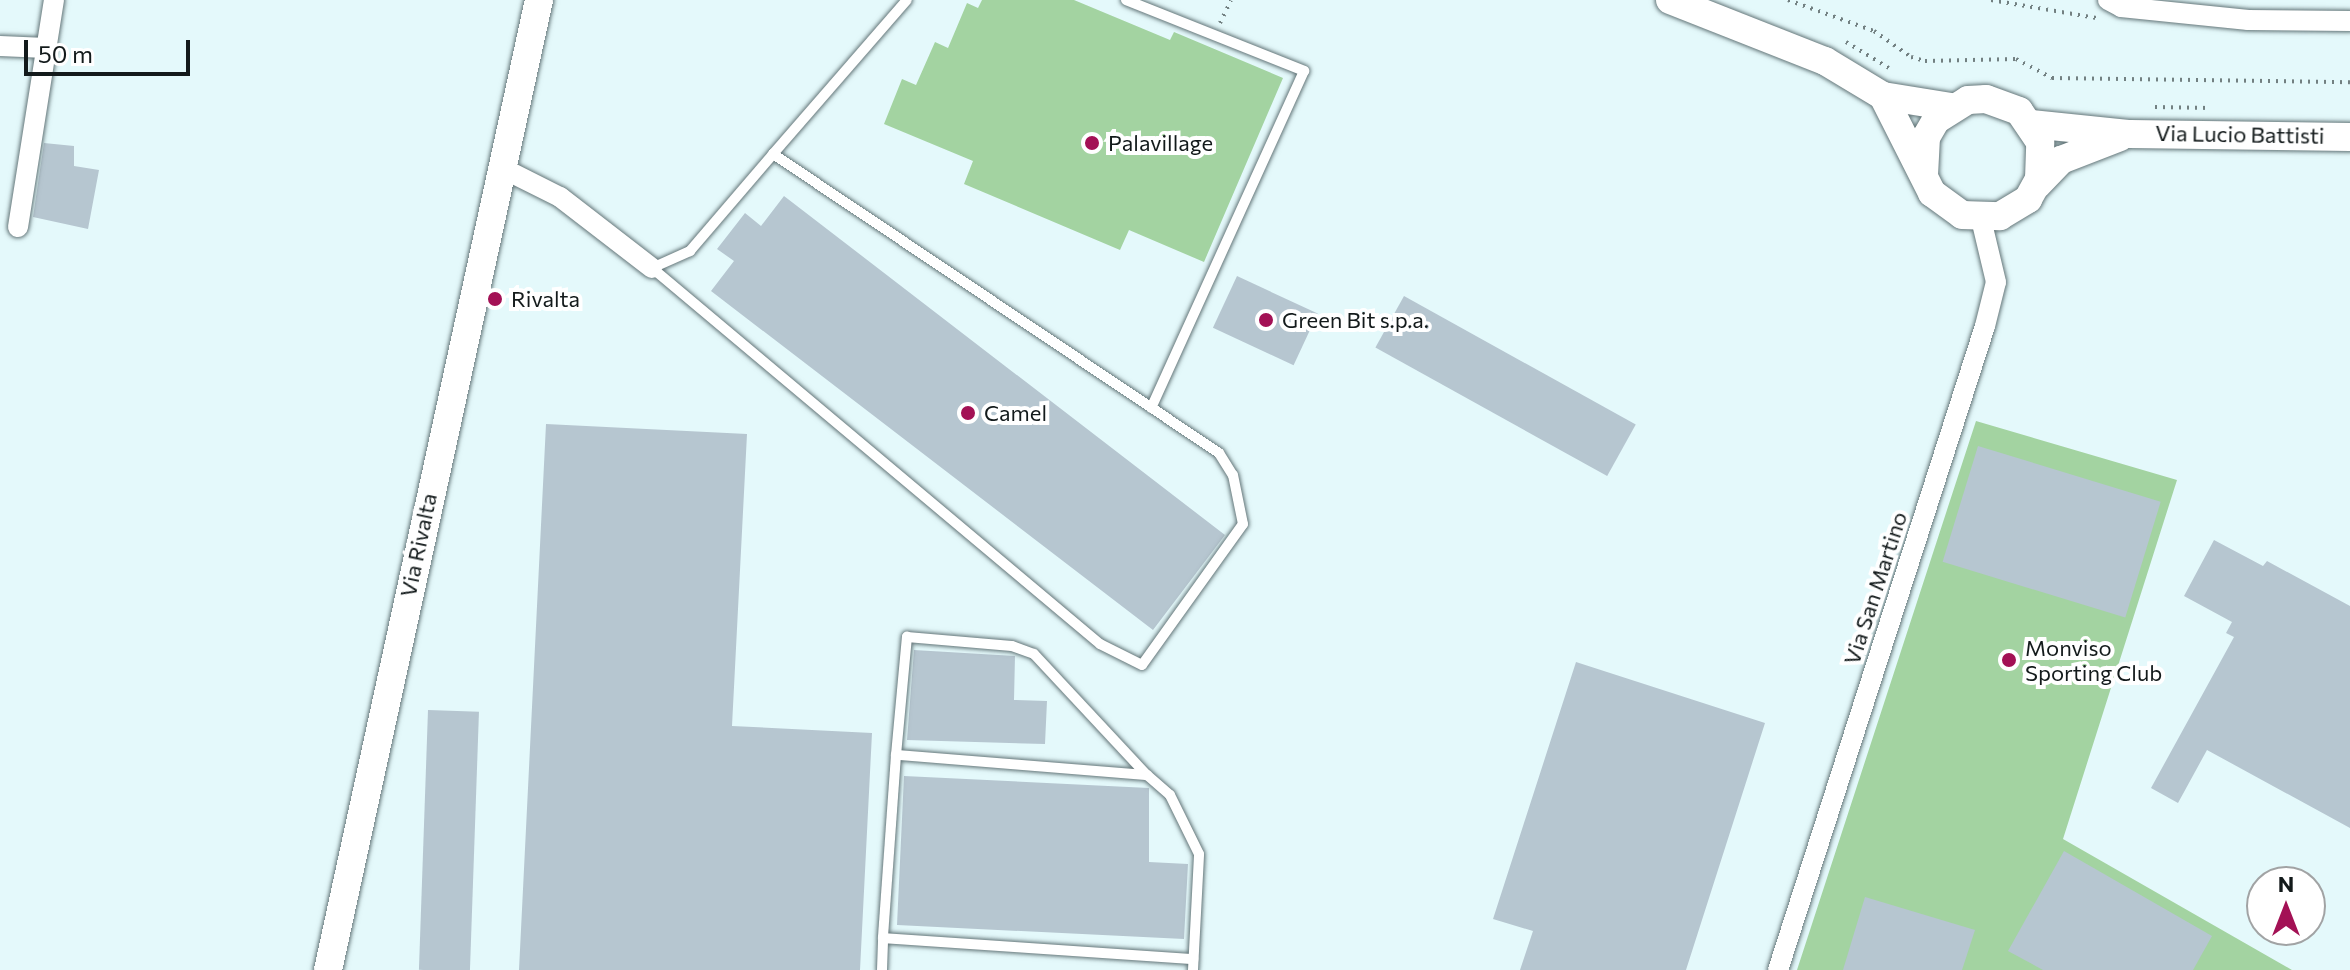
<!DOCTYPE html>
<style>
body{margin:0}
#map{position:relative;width:2350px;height:970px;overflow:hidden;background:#e4f9fb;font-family:Commissioner,sans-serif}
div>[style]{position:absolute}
.green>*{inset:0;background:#a3d3a1}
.building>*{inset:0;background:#b6c6d0;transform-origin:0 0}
.path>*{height:4px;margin-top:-2px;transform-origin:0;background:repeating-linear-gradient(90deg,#728081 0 2px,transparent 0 8px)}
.roads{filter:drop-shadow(0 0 2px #647679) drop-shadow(0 0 2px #647679)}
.lane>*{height:10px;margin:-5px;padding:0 5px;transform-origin:5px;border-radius:5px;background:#fff}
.street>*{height:20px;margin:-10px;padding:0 10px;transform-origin:10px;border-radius:10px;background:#fff}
.secondary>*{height:28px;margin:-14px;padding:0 14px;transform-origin:14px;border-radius:14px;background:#fff}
.dots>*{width:22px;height:22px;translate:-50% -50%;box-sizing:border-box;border:4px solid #fff;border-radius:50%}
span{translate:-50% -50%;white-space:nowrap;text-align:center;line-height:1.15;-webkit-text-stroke:8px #fff;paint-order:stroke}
.street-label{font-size:22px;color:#131a1b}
.poi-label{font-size:22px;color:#131a1b}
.left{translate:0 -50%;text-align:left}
.north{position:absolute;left:2246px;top:866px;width:80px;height:80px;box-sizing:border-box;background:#fff;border:2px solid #a1a3a4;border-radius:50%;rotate:0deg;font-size:22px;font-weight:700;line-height:32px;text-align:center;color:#131a1b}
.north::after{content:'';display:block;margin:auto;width:28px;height:36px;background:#a31155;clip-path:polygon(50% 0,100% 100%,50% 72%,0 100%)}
.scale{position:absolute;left:24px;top:40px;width:166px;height:36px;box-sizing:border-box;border:4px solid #131a1b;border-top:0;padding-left:10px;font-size:24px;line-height:28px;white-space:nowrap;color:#131a1b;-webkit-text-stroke:6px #fff;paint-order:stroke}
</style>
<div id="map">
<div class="green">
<div style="clip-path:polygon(982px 0,1074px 0,1170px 40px,1174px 32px,1283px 78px,1204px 262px,1129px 230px,1120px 250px,964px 184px,973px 161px,884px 124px,902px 79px,916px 85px,935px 42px,948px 48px,967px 3px,978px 8px)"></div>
<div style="clip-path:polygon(1976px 421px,2177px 480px,2063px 839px,2292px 970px,1797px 970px)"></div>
</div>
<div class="building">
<div style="clip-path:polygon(44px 143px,74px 146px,74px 166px,99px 170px,88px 229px,33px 217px)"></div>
<div style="clip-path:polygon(784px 196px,1225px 535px,1153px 630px,711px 291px,734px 261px,717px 249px,745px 213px,761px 226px)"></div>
<div style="left:1237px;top:276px;width:89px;height:57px;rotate:25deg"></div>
<div style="left:1404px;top:296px;width:265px;height:59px;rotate:29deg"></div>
<div style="clip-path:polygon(546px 424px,747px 434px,732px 726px,872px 733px,860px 970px,519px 970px)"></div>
<div style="left:1978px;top:446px;width:191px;height:121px;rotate:17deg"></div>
<div style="clip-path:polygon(2214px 540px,2263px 566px,2267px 561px,2350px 606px,2350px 828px,2207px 750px,2178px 803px,2151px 788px,2234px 637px,2226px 633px,2232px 622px,2184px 596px)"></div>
<div style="clip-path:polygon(914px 650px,1015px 656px,1014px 700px,1047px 701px,1045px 744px,907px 740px)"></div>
<div style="clip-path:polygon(1576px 662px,1765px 723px,1686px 970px,1520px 970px,1533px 931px,1493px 919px)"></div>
<div style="left:428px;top:710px;width:51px;height:260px;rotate:2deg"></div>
<div style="clip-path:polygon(904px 776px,1149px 788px,1149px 862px,1188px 864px,1184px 939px,897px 925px)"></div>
<div style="clip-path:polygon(2064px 851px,2212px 936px,2193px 970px,2043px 970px,2008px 951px)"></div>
<div style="clip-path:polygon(1865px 897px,1975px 930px,1962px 970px,1843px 970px)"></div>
</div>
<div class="path">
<div style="left:1788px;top:0;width:91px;rotate:19.8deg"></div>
<div style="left:1874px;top:31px;width:45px;rotate:35.1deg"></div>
<div style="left:1911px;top:57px;width:15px;rotate:16deg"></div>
<div style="left:1925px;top:61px;width:91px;rotate:-1.3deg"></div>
<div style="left:2016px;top:59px;width:41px;rotate:27.8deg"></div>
<div style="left:2052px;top:78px;width:298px;rotate:0.8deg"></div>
<div style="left:1991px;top:0;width:107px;rotate:9.7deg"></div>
<div style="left:1220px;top:23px;width:25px;rotate:-64deg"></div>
<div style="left:1846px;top:42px;width:50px;rotate:31.2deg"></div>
<div style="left:2155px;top:107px;width:55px;rotate:1deg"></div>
</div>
<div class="roads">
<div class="lane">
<div style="left:1126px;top:0;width:192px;rotate:21.7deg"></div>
<div style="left:1304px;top:71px;width:370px;rotate:114.4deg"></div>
<div style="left:773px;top:154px;width:537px;rotate:33.84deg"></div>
<div style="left:1219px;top:453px;width:26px;rotate:58deg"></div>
<div style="left:1233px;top:475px;width:50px;rotate:78.5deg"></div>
<div style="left:1243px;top:524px;width:173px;rotate:125.6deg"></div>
<div style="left:1142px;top:665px;width:47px;rotate:-153.4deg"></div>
<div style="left:1100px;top:644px;width:585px;rotate:-139.99deg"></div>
<div style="left:652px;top:268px;width:42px;rotate:-24.1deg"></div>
<div style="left:690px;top:251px;width:128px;rotate:-49.4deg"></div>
<div style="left:773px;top:154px;width:204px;rotate:-49deg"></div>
<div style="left:896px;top:755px;width:119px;rotate:-84.7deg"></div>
<div style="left:907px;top:637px;width:105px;rotate:4.9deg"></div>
<div style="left:1012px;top:646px;width:23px;rotate:20deg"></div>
<div style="left:1034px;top:654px;width:166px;rotate:47deg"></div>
<div style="left:882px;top:970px;width:32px;rotate:-88deg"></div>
<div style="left:1193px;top:970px;width:116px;rotate:-87deg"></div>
<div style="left:1199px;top:854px;width:66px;rotate:-116.2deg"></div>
<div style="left:1170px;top:795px;width:30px;rotate:-139deg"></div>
<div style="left:1147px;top:775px;width:252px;rotate:-175.4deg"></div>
<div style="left:896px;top:755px;width:183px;rotate:94.1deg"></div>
<div style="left:883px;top:938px;width:311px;rotate:3.9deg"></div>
</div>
<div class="street">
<div style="left:2108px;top:0;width:15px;rotate:28deg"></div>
<div style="left:2121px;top:7px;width:128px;rotate:5.8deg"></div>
<div style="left:2248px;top:20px;width:102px;rotate:0.6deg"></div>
<div style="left:0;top:46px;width:46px;rotate:2.5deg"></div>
<div style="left:502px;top:168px;width:65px;rotate:26.6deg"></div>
<div style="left:560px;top:197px;width:116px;rotate:37.7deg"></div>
<div style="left:18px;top:227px;width:230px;rotate:-81deg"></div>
<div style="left:1778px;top:970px;width:676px;rotate:-72.18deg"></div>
<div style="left:1985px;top:326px;width:45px;rotate:-76deg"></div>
<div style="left:1996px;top:282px;width:65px;rotate:-103.4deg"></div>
</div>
<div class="secondary">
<div style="left:1670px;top:0;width:167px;rotate:21.5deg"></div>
<div style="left:1825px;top:61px;width:68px;rotate:31.1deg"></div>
<div style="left:1883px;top:96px;width:69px;rotate:9.2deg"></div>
<div style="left:1883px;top:96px;width:109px;rotate:63.2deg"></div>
<div style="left:1932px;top:193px;width:37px;rotate:36deg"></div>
<div style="left:1962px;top:215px;width:38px;rotate:2deg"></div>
<div style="left:2000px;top:216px;width:33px;rotate:-31deg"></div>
<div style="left:2028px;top:199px;width:23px;rotate:-61deg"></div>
<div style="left:2039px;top:179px;width:37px;rotate:-88deg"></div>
<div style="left:2040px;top:142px;width:37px;rotate:-124deg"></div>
<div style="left:2019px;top:111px;width:35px;rotate:-160deg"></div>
<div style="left:1986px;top:99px;width:18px;rotate:177deg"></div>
<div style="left:1968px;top:100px;width:38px;rotate:148deg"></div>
<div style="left:1936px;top:120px;width:20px;rotate:120deg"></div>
<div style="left:1926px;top:137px;width:38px;rotate:93deg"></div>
<div style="left:2031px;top:124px;width:100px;rotate:5.8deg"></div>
<div style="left:2130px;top:134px;width:220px;rotate:0.8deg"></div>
<div style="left:2037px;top:185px;width:35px;rotate:-46deg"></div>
<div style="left:2061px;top:160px;width:63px;rotate:-21.3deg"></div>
<div style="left:328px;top:970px;width:993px;rotate:-77.73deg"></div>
</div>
</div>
<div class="dots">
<div style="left:1092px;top:143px;background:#a31155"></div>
<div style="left:495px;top:299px;background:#a31155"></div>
<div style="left:1266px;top:320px;background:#a31155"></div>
<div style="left:968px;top:413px;background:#a31155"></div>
<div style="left:2009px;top:660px;background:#a31155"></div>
</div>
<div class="street-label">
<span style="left:2240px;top:134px;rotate:1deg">Via Lucio Battisti</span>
<span style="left:418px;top:545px;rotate:-78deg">Via Rivalta</span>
<span style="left:1875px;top:588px;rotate:-72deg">Via San Martino</span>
</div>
<div class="poi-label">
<span class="left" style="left:1108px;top:143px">Palavillage</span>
<span class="left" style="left:511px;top:299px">Rivalta</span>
<span class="left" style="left:1282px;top:320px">Green Bit s.p.a.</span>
<span class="left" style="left:984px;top:413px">Camel</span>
<span class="left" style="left:2025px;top:660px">Monviso<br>Sporting Club</span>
</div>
<div class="north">N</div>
<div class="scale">50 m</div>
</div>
